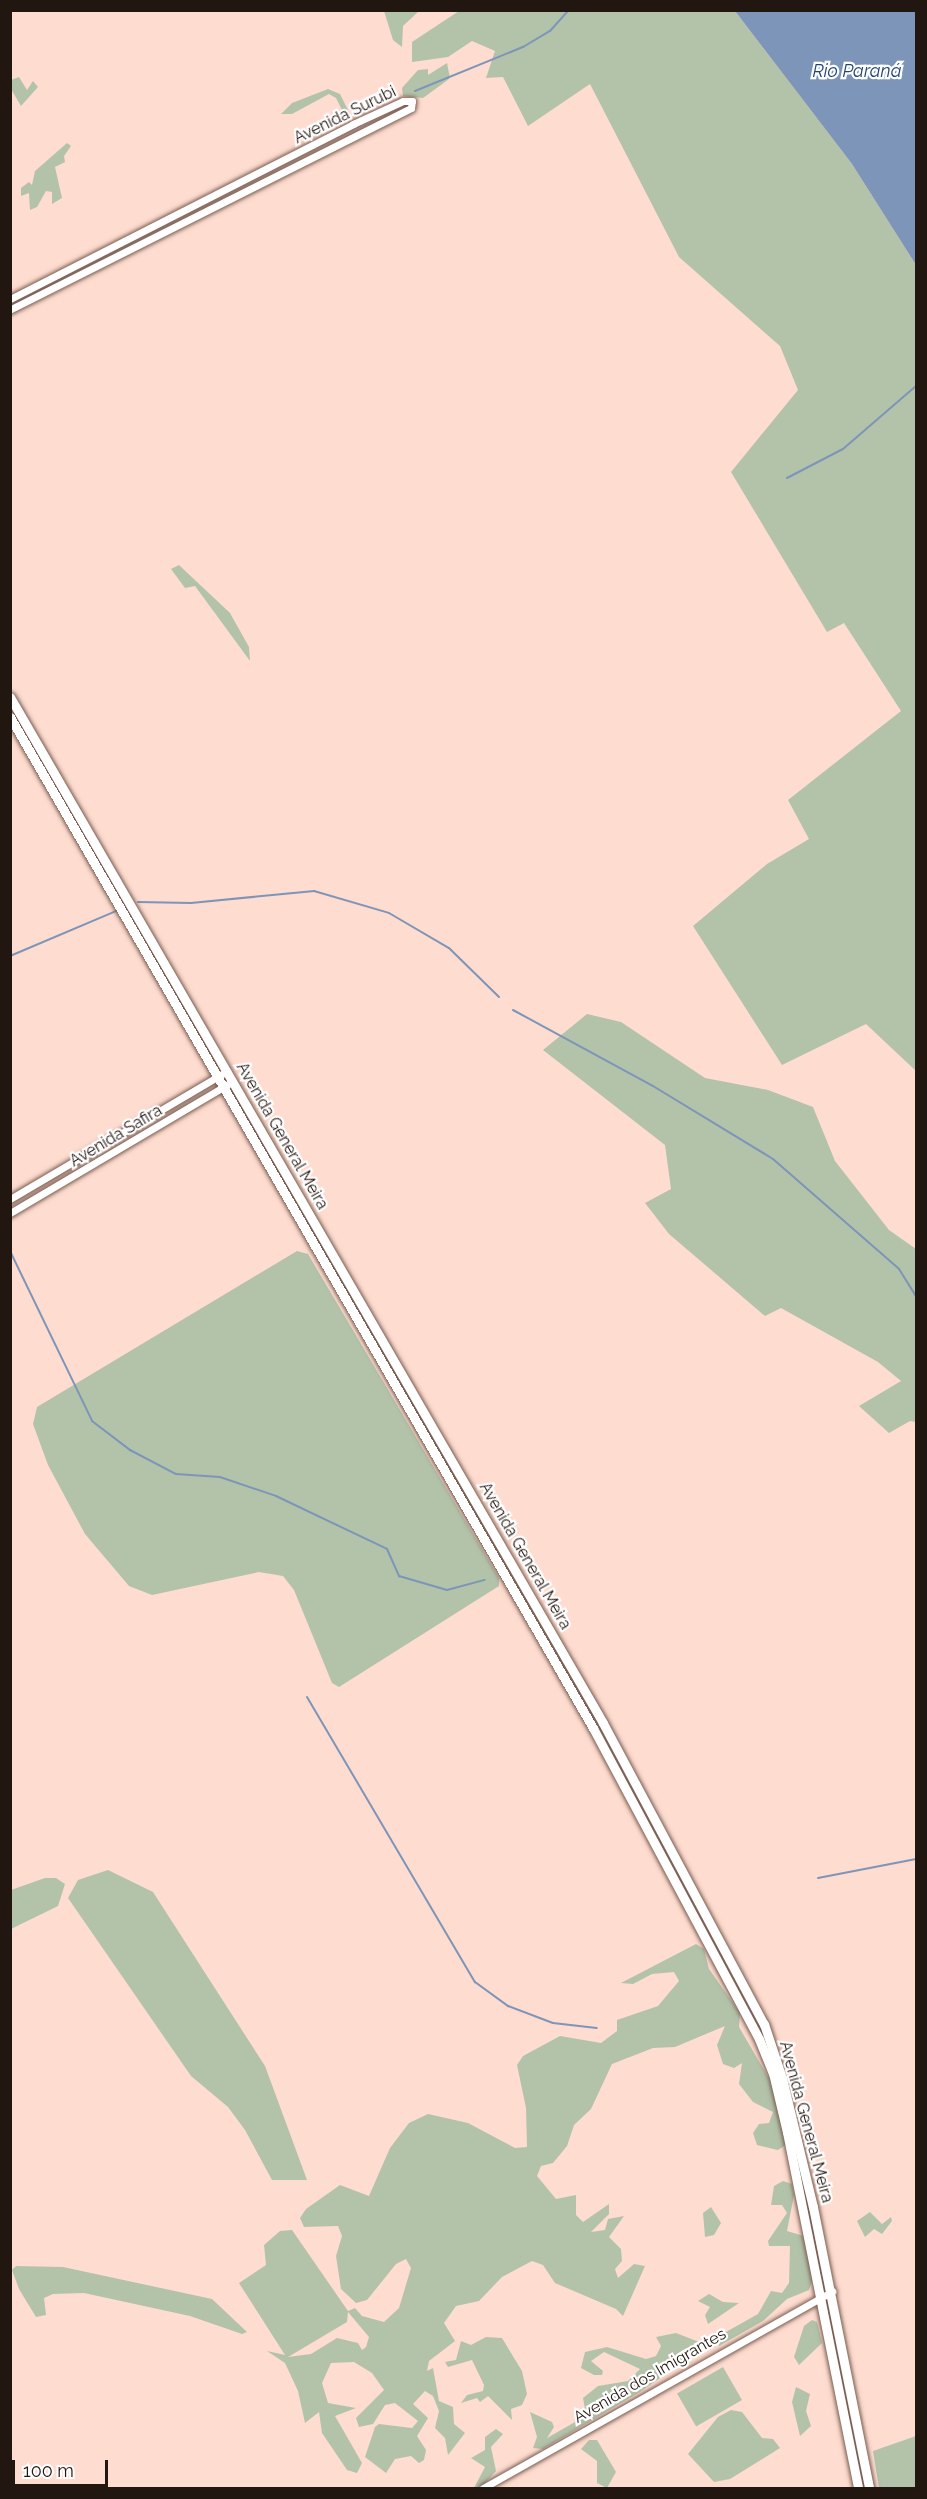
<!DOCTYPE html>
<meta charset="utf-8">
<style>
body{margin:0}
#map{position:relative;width:927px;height:2499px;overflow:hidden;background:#fedccf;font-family:Raleway,sans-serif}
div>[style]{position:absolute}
.green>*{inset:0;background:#b3c3aa;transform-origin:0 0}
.water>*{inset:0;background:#7d95b8}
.stream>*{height:2px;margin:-1px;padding:0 1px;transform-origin:1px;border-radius:1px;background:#7d95b8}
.roads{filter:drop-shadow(0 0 2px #785b50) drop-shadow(0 0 2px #785b50)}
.minor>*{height:7px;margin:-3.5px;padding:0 3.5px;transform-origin:3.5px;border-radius:3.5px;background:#fff}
.major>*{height:9px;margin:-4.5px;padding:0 4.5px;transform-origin:4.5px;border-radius:4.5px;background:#fff}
span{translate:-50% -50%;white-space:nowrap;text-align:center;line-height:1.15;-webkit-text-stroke:4.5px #fff;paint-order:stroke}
.street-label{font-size:16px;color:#221611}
.water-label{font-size:18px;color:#244574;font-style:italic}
.frame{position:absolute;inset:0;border:12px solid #221611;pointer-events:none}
.scale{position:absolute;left:12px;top:2460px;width:96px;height:27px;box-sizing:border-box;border:3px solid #221611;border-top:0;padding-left:8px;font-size:18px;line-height:21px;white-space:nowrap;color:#221611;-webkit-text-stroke:4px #fff;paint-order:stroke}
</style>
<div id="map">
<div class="green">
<div style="clip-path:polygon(384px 11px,419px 11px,403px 26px,402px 47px,393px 40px)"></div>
<div style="clip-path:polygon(459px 11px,735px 11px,852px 164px,916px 265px,916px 1071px,866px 1024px,782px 1065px,693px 926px,767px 864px,809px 839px,788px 800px,901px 711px,844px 623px,827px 632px,731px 472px,798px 390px,780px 346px,679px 257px,590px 84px,528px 126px,503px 77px,486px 78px,495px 51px,472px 41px,448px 57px,412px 62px,412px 42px)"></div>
<div style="clip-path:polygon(447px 63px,450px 78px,445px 82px,423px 98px,403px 96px,402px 88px,418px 70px,428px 69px,428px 75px)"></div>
<div style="clip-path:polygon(19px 77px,27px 90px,33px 81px,38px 87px,21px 106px,11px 89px,11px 80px)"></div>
<div style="clip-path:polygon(328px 89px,340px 94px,350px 114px,344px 114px,336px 98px,329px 94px,292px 114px,281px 114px,292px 103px)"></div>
<div style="clip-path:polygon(67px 143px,71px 146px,64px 156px,65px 162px,55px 167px,62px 198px,52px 204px,52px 192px,46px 191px,37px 207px,30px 210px,29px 193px,21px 196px,21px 188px,29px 182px,32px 185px,35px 171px)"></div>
<div style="clip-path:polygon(179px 565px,230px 613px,249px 647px,250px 661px,195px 586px,185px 588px,171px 569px)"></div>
<div style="clip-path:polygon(587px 1014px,621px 1022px,705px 1078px,768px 1090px,813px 1107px,835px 1161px,889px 1230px,916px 1249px,916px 1422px,910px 1421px,889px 1433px,859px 1406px,901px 1381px,878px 1362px,781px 1308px,765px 1316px,669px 1234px,645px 1203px,671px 1189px,665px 1145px,543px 1050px)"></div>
<div style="clip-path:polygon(297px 1251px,308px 1254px,499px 1578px,499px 1586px,339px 1687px,332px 1683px,294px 1590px,283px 1576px,259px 1572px,152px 1595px,129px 1586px,85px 1534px,48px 1465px,33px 1424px,37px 1407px)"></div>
<div style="clip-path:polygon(108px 1870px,153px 1892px,265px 2066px,307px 2180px,272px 2180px,245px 2130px,228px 2107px,191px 2076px,68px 1898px,78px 1880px)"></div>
<div style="clip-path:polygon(45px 1878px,56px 1878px,65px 1884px,58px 1906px,11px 1929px,11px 1890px)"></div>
<div style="clip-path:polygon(evenodd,696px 1944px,704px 1949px,709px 1969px,740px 2013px,739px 2027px,771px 2082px,787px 2144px,778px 2150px,757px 2145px,753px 2133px,759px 2124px,769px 2123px,773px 2112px,753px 2102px,739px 2084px,742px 2063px,734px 2068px,723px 2064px,717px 2045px,725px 2026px,675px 2047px,653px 2048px,612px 2064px,591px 2109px,574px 2125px,567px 2146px,553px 2163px,541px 2166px,537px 2176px,556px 2199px,576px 2195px,576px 2215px,583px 2222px,609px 2204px,609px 2214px,591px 2232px,605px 2230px,608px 2219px,624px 2216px,609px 2237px,621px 2249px,622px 2261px,615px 2269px,618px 2278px,634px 2264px,645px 2266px,623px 2316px,616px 2309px,555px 2283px,543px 2265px,532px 2261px,502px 2277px,479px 2301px,456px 2306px,444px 2323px,455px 2341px,429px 2361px,427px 2371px,433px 2368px,439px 2401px,453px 2407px,454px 2424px,465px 2433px,448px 2455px,445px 2438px,435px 2428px,439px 2411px,433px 2396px,425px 2391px,413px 2404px,428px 2418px,417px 2436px,426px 2450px,424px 2460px,419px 2463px,411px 2456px,395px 2459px,386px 2473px,365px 2457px,375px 2427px,379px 2424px,412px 2428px,418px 2421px,395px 2403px,385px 2405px,373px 2424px,359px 2427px,356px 2418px,384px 2390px,372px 2373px,354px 2362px,331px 2363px,322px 2383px,328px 2403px,356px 2408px,335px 2416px,362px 2463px,357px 2473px,347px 2470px,322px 2433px,319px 2412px,305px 2423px,298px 2391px,285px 2363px,267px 2351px,285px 2355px,239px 2283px,266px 2265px,264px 2245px,280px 2231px,292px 2230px,348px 2311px,355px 2308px,362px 2316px,384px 2322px,399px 2308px,411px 2268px,406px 2259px,396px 2264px,367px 2300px,356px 2303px,341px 2289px,336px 2256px,342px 2236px,338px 2226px,304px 2227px,300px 2218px,306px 2209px,340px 2185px,369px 2196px,390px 2148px,409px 2123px,428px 2114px,468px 2123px,515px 2148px,527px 2147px,526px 2108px,517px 2065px,523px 2056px,560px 2036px,601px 2043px,617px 2031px,617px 2020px,658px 2006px,679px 1981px,674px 1972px,652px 1974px,633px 1984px,621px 1983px,696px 1944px,348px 2312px,369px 2337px,366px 2347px,362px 2350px,358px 2343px,337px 2338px,311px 2354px,288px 2357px,347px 2322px,348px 2312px)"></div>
<div style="clip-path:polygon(783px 2181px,792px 2184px,794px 2195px,787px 2231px,807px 2237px,814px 2275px,809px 2290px,787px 2299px,763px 2321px,719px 2346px,717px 2337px,758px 2314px,771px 2291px,782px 2293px,789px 2283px,790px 2246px,769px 2246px,768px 2241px,787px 2213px,782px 2205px,771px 2205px,774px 2186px)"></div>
<div style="clip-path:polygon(711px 2207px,721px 2223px,714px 2235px,705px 2237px,703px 2213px)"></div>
<div style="clip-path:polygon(870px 2212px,882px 2224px,891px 2217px,892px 2221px,882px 2234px,874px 2229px,865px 2237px,857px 2221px)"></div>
<div style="clip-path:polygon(16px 2266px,63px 2267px,212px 2299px,247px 2332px,242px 2334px,190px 2316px,84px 2293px,53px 2294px,44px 2298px,46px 2315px,36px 2317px,19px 2289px,12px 2270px)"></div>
<div style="clip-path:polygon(709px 2294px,723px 2302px,739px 2303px,708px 2324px,705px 2315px,710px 2307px,698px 2301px)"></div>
<div style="clip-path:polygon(812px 2320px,817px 2322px,822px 2343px,799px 2365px,794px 2357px,804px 2326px)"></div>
<div style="clip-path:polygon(676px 2333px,707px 2345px,640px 2392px,543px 2449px,533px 2448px,537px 2437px,530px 2412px,552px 2422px,554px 2427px,547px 2438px,575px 2422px,585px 2409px,583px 2398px,598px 2386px,628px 2381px,640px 2369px,604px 2352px,591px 2361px,603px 2371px,602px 2375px,594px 2375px,581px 2368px,585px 2352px,607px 2347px,646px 2359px,656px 2356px,661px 2346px,656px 2337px)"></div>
<div style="clip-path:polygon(486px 2337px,502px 2338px,522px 2371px,527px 2394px,522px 2405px,511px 2409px,512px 2420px,488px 2396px,480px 2402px,477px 2398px,461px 2403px,467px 2395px,483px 2391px,484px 2385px,472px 2360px,448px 2367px,445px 2362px,456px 2360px,461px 2341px,471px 2345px)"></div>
<div style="left:723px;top:2367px;width:38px;height:53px;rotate:60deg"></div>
<div style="clip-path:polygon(796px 2387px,810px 2394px,806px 2411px,811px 2426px,800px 2436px,792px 2402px)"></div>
<div style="clip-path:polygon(731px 2410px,742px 2412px,762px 2438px,773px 2439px,780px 2448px,730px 2479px,714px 2482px,688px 2454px,718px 2417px)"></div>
<div style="clip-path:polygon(496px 2429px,503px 2434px,491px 2447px,496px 2471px,481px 2488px,474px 2488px,485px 2467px,471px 2458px,485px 2450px,485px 2437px)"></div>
<div style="clip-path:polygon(916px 2436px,916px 2488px,879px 2488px,873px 2451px)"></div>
<div style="clip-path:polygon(589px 2440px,597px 2440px,616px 2472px,607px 2488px,597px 2483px,597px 2461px,581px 2449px)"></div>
</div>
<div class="water">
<div style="clip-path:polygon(735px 11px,916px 11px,916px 265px,852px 164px)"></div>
</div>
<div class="stream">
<div style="left:415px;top:91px;width:117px;rotate:-22.2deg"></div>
<div style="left:523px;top:47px;width:31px;rotate:-31deg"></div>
<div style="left:550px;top:31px;width:28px;rotate:-48deg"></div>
<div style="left:787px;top:478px;width:63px;rotate:-27.4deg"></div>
<div style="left:843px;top:449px;width:96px;rotate:-40.8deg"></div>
<div style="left:138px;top:902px;width:53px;rotate:1.1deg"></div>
<div style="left:191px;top:903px;width:124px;rotate:-5.6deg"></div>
<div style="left:314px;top:891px;width:78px;rotate:16.3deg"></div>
<div style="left:389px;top:913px;width:69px;rotate:30.3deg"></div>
<div style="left:449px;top:948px;width:70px;rotate:44.4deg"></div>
<div style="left:10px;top:956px;width:115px;rotate:-23deg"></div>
<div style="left:513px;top:1010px;width:159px;rotate:28.5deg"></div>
<div style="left:653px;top:1086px;width:140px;rotate:31.3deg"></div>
<div style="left:773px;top:1159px;width:167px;rotate:41.1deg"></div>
<div style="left:899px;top:1269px;width:32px;rotate:58deg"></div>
<div style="left:10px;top:1251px;width:189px;rotate:64.2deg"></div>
<div style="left:92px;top:1421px;width:48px;rotate:37.3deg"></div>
<div style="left:130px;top:1450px;width:52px;rotate:27.6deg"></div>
<div style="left:176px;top:1474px;width:44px;rotate:3.9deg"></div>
<div style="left:220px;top:1477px;width:59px;rotate:18.7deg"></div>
<div style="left:276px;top:1496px;width:123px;rotate:25.5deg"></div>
<div style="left:387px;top:1549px;width:30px;rotate:66deg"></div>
<div style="left:399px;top:1576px;width:50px;rotate:16.3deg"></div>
<div style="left:447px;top:1590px;width:39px;rotate:-15deg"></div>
<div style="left:307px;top:1697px;width:331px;rotate:59.5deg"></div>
<div style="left:475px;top:1982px;width:41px;rotate:36deg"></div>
<div style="left:508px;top:2006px;width:48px;rotate:20.7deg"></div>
<div style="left:553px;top:2023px;width:44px;rotate:6.5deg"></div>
<div style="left:818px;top:1878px;width:100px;rotate:-11deg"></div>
</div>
<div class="roads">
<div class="minor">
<div style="left:10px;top:299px;width:385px;rotate:-27deg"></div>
<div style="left:353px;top:124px;width:55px;rotate:-24.7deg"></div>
<div style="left:403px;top:101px;width:9px"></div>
<div style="left:412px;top:101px;width:7px;rotate:98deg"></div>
<div style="left:411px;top:108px;width:449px;rotate:153.3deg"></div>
<div style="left:10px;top:1199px;width:252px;rotate:-30.5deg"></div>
<div style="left:10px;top:1213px;width:259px;rotate:-30.6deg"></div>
<div style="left:483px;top:2488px;width:401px;rotate:-29.4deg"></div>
</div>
<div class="major">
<div style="left:10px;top:697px;width:1185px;rotate:59.97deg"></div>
<div style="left:603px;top:1723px;width:341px;rotate:61.9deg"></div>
<div style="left:764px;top:2024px;width:57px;rotate:71.6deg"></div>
<div style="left:782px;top:2078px;width:133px;rotate:76.5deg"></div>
<div style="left:813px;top:2207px;width:287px;rotate:78.7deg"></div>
<div style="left:10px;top:717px;width:1167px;rotate:60.03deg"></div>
<div style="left:593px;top:1728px;width:353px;rotate:61.9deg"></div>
<div style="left:759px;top:2039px;width:37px;rotate:68deg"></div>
<div style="left:773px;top:2073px;width:61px;rotate:76.7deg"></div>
<div style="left:787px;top:2132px;width:363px;rotate:78.7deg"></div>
</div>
</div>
<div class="street-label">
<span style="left:345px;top:115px;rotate:-26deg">Avenida Surubi</span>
<span style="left:116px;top:1136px;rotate:-31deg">Avenida Safira</span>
<span style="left:282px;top:1136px;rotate:60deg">Avenida General Meira</span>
<span style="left:525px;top:1556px;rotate:60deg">Avenida General Meira</span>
<span style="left:806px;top:2122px;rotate:75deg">Avenida General Meira</span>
<span style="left:650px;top:2376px;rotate:-30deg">Avenida dos Imigrantes</span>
</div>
<div class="water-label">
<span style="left:857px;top:71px">Rio Paraná</span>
</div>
<div class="frame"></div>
<div class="scale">100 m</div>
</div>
